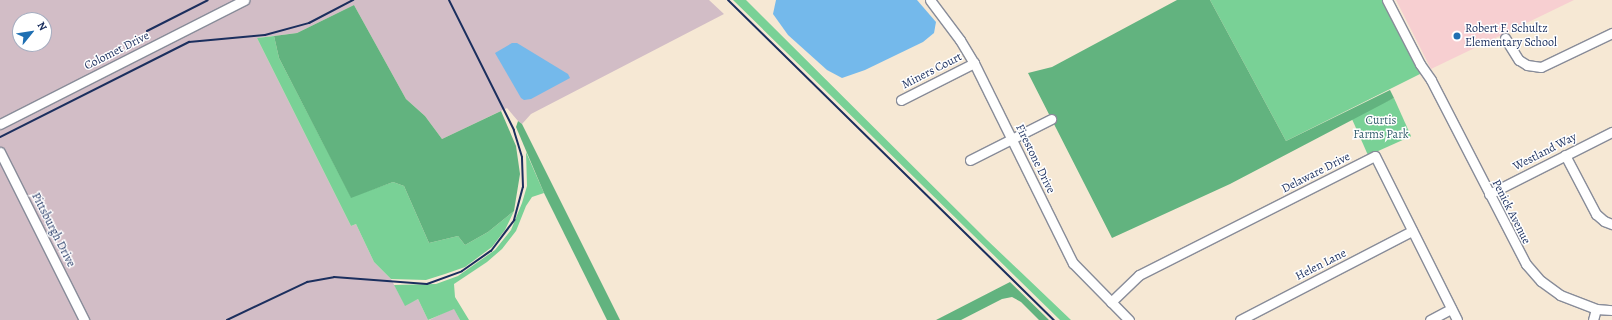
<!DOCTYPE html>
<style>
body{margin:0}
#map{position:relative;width:1612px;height:320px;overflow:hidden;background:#f6e8d4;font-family:Alegreya,serif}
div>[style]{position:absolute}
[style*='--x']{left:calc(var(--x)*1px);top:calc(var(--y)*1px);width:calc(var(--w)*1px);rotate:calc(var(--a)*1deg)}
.built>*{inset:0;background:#f7cfd1}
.industrial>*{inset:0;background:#d2bdc6}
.green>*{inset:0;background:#79d196;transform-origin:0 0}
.forest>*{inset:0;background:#62b37f}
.water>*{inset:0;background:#74b9eb}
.roads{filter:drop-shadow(1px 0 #888c99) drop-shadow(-1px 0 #888c99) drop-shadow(0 1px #888c99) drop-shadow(0 -1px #888c99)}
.minor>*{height:9px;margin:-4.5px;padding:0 4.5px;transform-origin:4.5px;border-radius:4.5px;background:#fff}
.rail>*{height:2px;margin:-1px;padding:0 1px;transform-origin:1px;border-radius:1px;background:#1b2f5e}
.dots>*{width:11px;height:11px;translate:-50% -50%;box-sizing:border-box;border:2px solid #fff;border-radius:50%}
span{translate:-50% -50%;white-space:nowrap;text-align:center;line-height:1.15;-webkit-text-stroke:3px #fff;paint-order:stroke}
.poi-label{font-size:12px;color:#1b2f5e}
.left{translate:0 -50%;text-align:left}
.street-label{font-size:12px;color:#1b2f5e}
.park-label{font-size:12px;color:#37606f}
.north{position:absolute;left:12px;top:12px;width:40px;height:40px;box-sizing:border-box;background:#fff;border:1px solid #a4acbf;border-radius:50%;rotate:60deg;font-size:11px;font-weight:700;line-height:16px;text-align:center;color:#1b2f5e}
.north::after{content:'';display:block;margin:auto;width:14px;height:18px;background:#1f6fb2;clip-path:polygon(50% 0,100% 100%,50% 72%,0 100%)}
</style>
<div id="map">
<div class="built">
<div style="clip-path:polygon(1396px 0,1574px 0,1431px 69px)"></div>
</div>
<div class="industrial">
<div style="clip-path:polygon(evenodd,0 0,709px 0,724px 14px,531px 114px,522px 124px,518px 121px,507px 108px,442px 139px,425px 116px,406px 99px,354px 5px,297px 33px,257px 38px,351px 226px,356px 224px,374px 262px,391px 279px,405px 305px,418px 299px,428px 320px,0 320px,0 0,20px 20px,44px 20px,44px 44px,20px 44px,20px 20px)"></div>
<div style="clip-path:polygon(454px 308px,460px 320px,429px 320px)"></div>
</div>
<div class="green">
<div style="clip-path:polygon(733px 0,746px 0,987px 240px,1071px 320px,1060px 320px)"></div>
<div style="clip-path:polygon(1210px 0,1384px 0,1422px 73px,1286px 141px)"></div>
<div style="clip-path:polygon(274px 36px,279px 58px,351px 197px,393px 182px,404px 186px,429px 243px,458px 236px,465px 245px,488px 232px,514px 211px,505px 230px,492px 247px,465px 267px,445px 274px,426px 280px,391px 279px,374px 262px,356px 224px,351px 226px,257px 38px)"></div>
<div style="left:1394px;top:98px;width:42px;height:47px;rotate:66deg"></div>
<div style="clip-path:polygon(526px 152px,544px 193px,532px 197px,526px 206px,516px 231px,502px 249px,487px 262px,454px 284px,455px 297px,469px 320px,460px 320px,454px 309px,428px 320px,418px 299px,405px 306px,394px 285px,436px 284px,458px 276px,495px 250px,511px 230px,522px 203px,527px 186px)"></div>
</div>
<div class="forest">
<div style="clip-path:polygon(1177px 0,1210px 0,1286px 141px,1390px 90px,1394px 98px,1230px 184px,1112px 238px,1028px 73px,1052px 67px)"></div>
<div style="clip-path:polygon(354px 5px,406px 99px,425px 116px,442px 139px,501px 111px,516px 146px,520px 174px,514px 211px,488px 232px,465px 245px,458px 236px,429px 243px,404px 186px,393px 182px,351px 198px,279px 58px,274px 36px,297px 33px)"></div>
<div style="clip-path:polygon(518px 121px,522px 124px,620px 320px,607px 320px,544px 193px,516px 127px)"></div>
<div style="clip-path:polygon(1010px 282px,1049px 320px,1039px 320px,1021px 302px,1012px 297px,1002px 299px,961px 320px,936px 320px)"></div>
</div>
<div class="water">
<div style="clip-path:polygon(776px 0,917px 0,936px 22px,934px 33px,923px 42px,865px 70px,842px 78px,827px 70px,788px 35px,773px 14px)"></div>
<div style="clip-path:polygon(512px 43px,517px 43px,568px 74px,570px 78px,531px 99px,524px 100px,521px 98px,495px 53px)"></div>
</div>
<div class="roads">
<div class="minor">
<div style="--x:930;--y:0;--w:50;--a:53.1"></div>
<div style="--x:960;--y:40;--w:27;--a:59"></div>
<div style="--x:974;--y:63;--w:223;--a:63.7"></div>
<div style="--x:1073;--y:263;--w:80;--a:45.5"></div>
<div style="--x:1387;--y:0;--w:72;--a:62.7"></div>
<div style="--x:1420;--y:64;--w:19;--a:55"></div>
<div style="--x:1431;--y:80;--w:207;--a:62.7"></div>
<div style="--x:1526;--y:264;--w:23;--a:49"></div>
<div style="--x:1541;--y:281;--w:24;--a:36"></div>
<div style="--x:1560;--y:295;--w:39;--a:21"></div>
<div style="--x:1596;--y:309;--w:16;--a:4"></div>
<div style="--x:1505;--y:38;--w:26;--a:58"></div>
<div style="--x:1519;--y:60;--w:9;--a:32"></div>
<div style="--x:1527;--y:65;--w:14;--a:8"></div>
<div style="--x:1541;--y:67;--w:79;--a:-25.6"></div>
<div style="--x:901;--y:100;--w:82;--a:-26.9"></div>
<div style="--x:0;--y:124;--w:274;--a:-26.9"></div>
<div style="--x:0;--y:152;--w:188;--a:63.4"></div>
<div style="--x:1565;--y:155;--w:67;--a:62.3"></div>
<div style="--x:1596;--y:214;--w:11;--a:41"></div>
<div style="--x:1604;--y:221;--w:9;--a:21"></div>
<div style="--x:970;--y:160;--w:91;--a:-26.8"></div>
<div style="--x:1489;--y:194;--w:138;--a:-26.8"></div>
<div style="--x:1111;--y:302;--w:39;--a:-44"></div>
<div style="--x:1139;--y:275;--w:264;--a:-26.8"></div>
<div style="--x:1375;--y:156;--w:183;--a:63.4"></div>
<div style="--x:1240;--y:320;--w:194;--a:-27.4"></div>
<div style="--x:1430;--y:320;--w:24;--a:-28"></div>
<div style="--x:1593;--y:320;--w:11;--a:-75"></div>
</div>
</div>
<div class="rail">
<div style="--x:728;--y:0;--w:457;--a:44.5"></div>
<div style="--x:147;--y:31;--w:68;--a:-26.9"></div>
<div style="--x:0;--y:137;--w:212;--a:-26.7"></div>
<div style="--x:189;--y:42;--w:76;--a:-5.3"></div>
<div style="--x:265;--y:35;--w:46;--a:-15.3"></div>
<div style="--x:309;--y:23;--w:50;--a:-27.6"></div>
<div style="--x:227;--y:320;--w:89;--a:-25.4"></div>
<div style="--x:307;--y:282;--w:27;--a:-10"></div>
<div style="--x:334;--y:277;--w:93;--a:4.3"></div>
<div style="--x:427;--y:284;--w:37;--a:-20"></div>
<div style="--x:462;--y:271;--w:35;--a:-35"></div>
<div style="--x:491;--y:251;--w:39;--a:-53"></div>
<div style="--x:514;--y:220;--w:34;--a:-75"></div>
<div style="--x:523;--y:187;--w:30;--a:-92"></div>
<div style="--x:522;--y:157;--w:28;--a:-107"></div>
<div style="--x:514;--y:130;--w:145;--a:-116.6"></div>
</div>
<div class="dots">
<div style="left:1457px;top:36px;background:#1f6fb2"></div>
</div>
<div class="poi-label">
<span class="left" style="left:1465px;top:36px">Robert F. Schultz<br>Elementary School</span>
</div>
<div class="street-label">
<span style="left:117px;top:51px;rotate:-27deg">Colomet Drive</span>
<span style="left:932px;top:71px;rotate:-27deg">Miners Court</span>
<span style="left:1545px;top:152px;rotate:-27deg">Westland Way</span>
<span style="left:1035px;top:159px;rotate:64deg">Firestone Drive</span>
<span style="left:1316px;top:173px;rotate:-27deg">Delaware Drive</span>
<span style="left:1511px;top:212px;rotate:63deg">Penick Avenue</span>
<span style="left:53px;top:230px;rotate:63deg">Pittsburgh Drive</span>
<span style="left:1321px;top:265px;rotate:-27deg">Helen Lane</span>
</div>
<div class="park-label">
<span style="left:1381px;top:128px">Curtis<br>Farms Park</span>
</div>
<div class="north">N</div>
</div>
